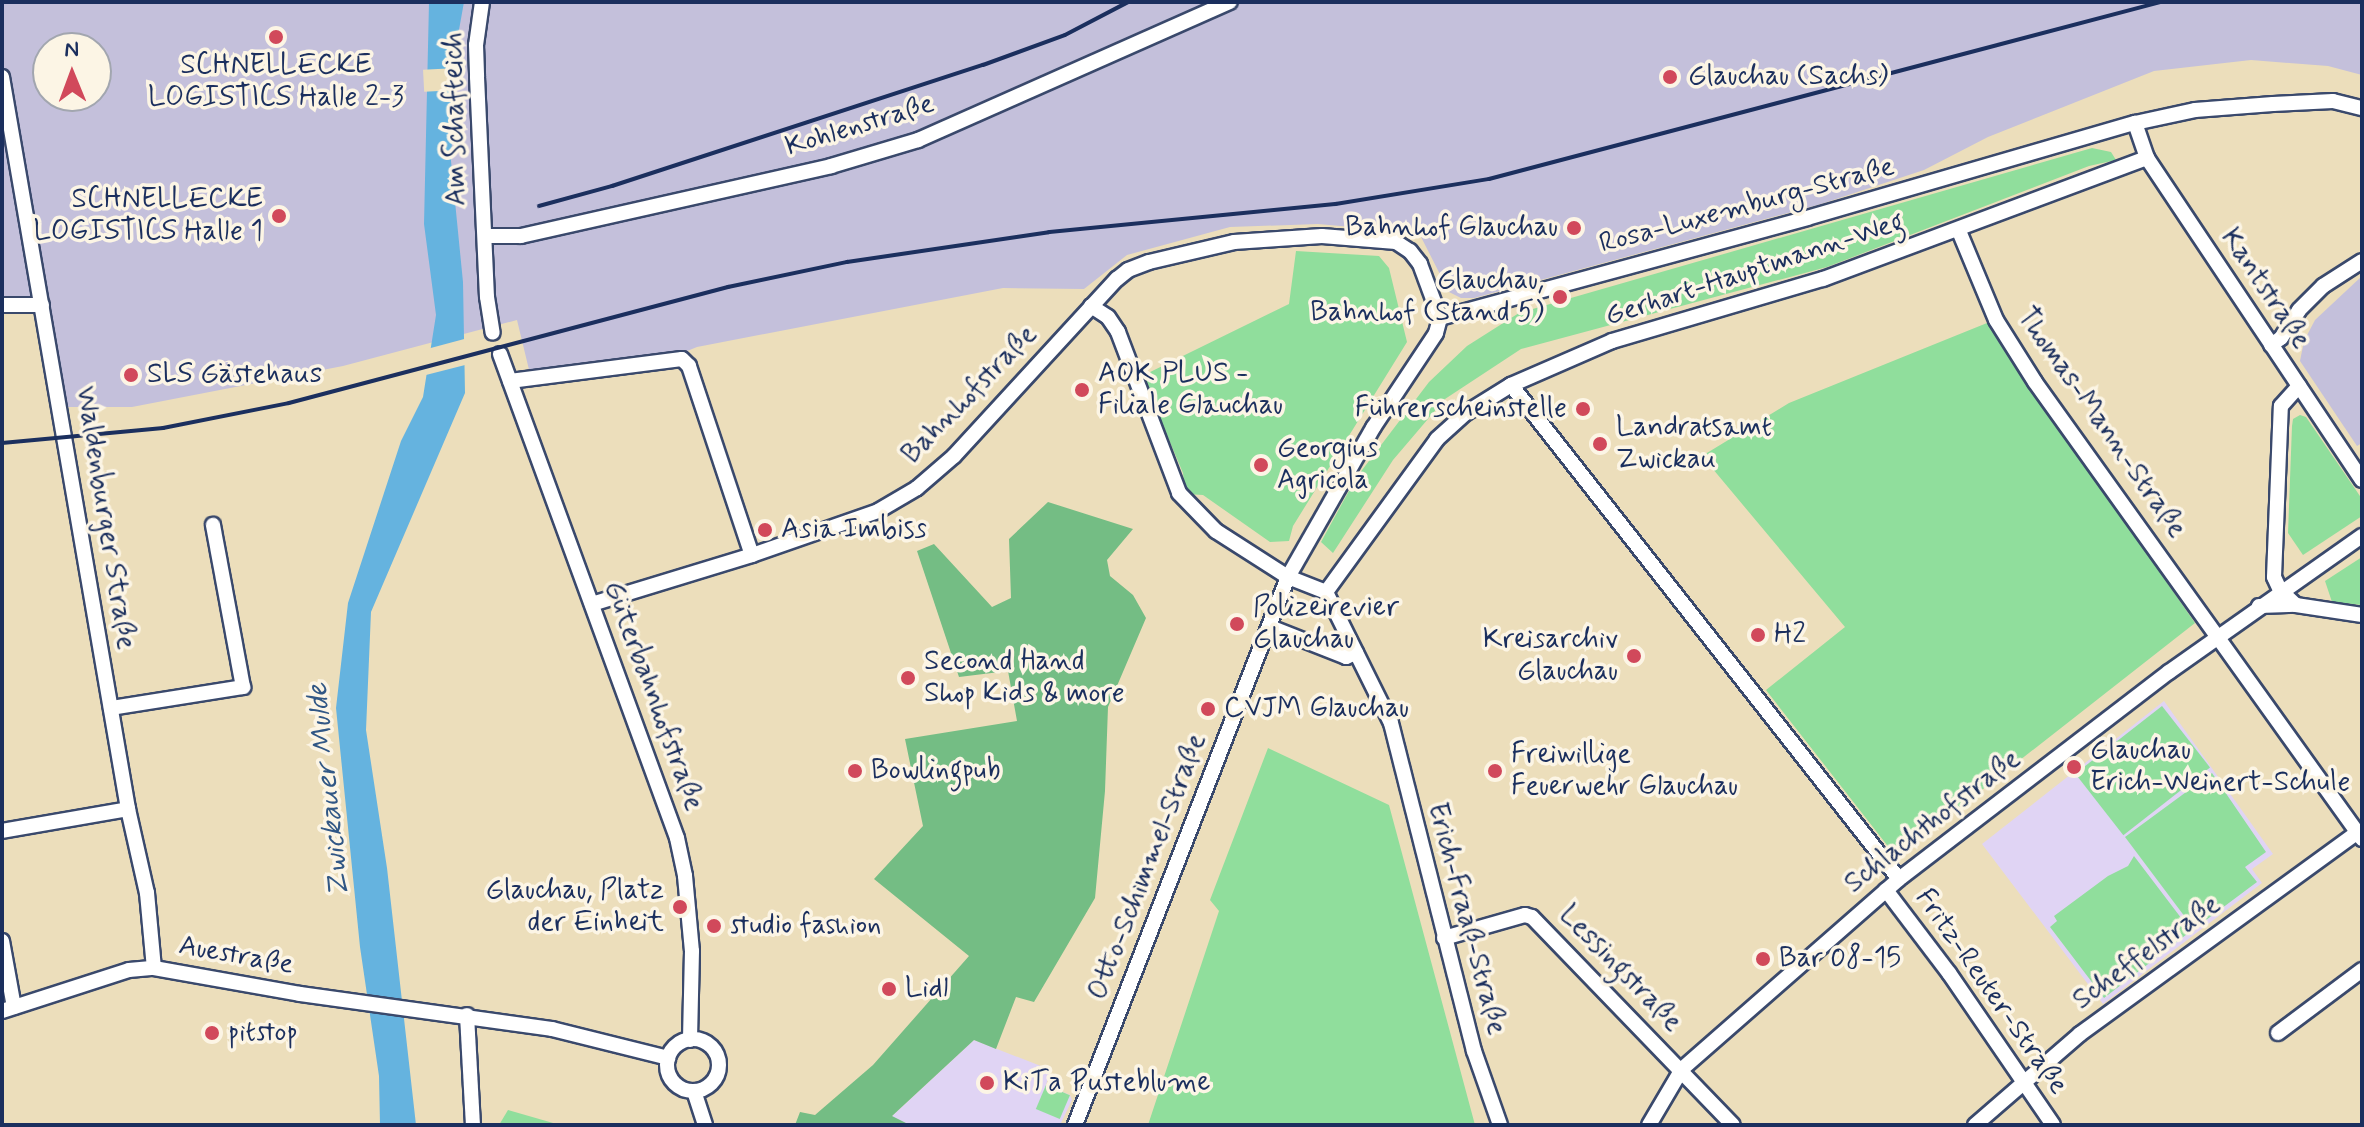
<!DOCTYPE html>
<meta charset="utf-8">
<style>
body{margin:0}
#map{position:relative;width:2364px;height:1127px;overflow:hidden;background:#ecdebb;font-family:Mynerve,sans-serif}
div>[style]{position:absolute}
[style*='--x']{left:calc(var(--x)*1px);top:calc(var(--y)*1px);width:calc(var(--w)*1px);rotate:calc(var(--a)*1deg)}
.built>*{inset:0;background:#e0d4f4}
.industrial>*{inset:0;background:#c4c0db}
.green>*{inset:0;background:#90de9c;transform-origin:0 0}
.forest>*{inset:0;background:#74bd84}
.water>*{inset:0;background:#65b3df}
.pier>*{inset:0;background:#ecdebb;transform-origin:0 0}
.roads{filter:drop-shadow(2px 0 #3a496c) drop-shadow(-2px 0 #3a496c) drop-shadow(0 2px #3a496c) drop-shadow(0 -2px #3a496c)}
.minor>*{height:14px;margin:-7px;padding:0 7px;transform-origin:7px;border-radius:7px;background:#fff}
.minor>.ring{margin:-7px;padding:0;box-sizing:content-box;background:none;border:14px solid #fff;border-radius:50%}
.rail>*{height:4px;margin:-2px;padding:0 2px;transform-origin:2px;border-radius:2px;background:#1b2f5e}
.dots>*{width:22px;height:22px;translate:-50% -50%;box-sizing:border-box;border:4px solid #fcf5e5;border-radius:50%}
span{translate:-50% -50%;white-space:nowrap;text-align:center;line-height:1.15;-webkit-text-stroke:7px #fcf5e5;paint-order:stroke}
.poi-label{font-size:28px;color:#1b2f5e}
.left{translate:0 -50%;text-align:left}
.right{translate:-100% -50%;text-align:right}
.street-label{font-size:28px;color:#1b2f5e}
.water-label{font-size:30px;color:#315785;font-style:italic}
.frame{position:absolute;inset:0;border:4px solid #1b2f5e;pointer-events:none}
.north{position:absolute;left:32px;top:32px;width:80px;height:80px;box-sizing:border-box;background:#fcf5e5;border:2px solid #a2a6af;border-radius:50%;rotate:359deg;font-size:22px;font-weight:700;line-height:32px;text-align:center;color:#1b2f5e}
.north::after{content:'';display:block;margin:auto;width:28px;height:36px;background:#d1495b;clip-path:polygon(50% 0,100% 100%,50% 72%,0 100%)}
</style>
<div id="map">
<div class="built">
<div style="clip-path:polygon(2164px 701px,2273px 854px,2252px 869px,2262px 883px,2103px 1004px,1982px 844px)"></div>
<div style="clip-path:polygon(974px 1040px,1051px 1070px,1046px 1085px,1070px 1095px,1072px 1100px,1060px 1125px,910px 1125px,891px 1117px)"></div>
</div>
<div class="industrial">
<div style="clip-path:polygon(evenodd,2px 2px,2362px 2px,2362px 75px,2328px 66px,2251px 60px,2154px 71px,1988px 137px,1924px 170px,1821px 204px,1474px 298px,1461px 298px,1449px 292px,1419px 233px,1318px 224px,1230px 227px,1127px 255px,1084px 289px,1003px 288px,697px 347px,670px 358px,531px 378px,517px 320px,343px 366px,132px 407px,61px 407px,42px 305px,2px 305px,2px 2px,48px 48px,96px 48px,96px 96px,48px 96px,48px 48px)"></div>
<div style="clip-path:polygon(2362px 276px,2362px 443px,2357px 446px,2300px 361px,2304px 341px,2315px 320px)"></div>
</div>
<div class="green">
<div style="clip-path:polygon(2092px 148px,2111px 152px,2116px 160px,2089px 166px,1827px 267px,1521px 349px,1445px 399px,1393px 460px,1333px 553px,1321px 542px,1356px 478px,1429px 382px,1467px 346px,1519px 313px)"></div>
<div style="clip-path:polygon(1296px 251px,1379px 256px,1389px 268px,1407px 342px,1293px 526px,1289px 541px,1270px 542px,1203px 495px,1185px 494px,1183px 473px,1142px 376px,1289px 304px)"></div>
<div style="clip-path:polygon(1987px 323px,2195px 623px,1900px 854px,1894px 854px,1766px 690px,1845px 627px,1702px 456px,1789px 403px)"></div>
<div style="clip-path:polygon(2300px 415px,2306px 417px,2362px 499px,2362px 516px,2303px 555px,2288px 533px,2292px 426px,2293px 419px)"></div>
<div style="clip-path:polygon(2362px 557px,2362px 605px,2332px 602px,2325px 581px)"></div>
<div style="left:2162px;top:706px;width:78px;height:110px;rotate:52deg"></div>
<div style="clip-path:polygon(1268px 748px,1389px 805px,1475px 1125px,1148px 1125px,1219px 911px,1210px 900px)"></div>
<div style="clip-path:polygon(2212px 773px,2266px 852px,2245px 867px,2257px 882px,2194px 929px,2125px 837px)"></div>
<div style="clip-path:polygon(2134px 856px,2191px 931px,2104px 998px,2050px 927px,2057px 921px,2054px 916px,2108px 876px,2128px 866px)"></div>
<div style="left:1046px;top:1085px;width:26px;height:26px;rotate:23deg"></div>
<div style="clip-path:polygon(508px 1110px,560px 1125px,499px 1125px)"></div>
</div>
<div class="forest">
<div style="clip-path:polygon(1048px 502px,1133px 529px,1107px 560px,1110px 576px,1133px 595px,1146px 618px,1108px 707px,1105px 791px,1095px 898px,1034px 1002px,1016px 997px,996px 1049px,974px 1040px,892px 1116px,910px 1125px,795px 1125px,800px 1112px,815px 1115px,873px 1065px,969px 956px,874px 879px,923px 826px,905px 739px,1017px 721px,1008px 671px,959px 677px,917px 551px,934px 544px,992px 607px,1011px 598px,1009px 539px)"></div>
</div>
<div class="water">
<div style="clip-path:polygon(429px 2px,464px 2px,457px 41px,451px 161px,463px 282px,465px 393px,371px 612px,366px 730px,387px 868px,416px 1125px,380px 1125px,379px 1076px,360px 947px,336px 708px,348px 603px,401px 441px,423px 397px,436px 315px,424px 224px)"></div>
</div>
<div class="pier">
<div style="left:458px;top:68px;width:22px;height:35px;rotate:87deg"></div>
<div style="clip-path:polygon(468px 338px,469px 364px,422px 376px,427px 349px)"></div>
</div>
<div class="roads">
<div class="minor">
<div style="--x:482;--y:2;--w:43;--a:97.9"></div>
<div style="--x:476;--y:45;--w:32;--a:88"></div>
<div style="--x:477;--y:77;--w:220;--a:87.4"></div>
<div style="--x:487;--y:297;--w:36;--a:81"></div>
<div style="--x:2;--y:77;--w:743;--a:80.23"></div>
<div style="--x:128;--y:809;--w:86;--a:77.3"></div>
<div style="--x:147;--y:893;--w:75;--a:84.7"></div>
<div style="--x:2135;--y:123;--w:37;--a:71"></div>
<div style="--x:2147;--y:158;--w:387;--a:56.3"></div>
<div style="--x:1959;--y:231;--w:96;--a:67.4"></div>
<div style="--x:1996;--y:320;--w:73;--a:57.8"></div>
<div style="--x:2035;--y:382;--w:562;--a:54.41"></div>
<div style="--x:485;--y:236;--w:36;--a:0"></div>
<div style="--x:521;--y:236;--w:318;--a:-12.7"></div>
<div style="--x:831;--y:166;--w:91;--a:-16.6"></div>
<div style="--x:918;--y:140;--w:341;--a:-23.9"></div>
<div style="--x:2;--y:305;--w:40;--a:0"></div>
<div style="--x:1091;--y:306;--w:20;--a:33"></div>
<div style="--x:1108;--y:317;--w:18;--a:56"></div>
<div style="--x:1118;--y:332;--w:172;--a:69.2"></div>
<div style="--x:1179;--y:493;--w:53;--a:45.8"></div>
<div style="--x:1216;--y:531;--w:85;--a:32.6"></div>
<div style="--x:1288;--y:577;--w:41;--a:21.5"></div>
<div style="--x:1326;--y:592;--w:146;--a:63.6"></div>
<div style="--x:1391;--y:723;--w:338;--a:75.8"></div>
<div style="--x:1474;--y:1051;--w:78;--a:70.6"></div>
<div style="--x:1440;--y:318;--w:380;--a:-15.2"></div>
<div style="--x:1807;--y:218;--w:341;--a:-16.2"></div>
<div style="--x:2135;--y:123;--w:61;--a:-12.2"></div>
<div style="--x:2195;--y:110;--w:78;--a:-4.4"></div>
<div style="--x:2273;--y:104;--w:60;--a:-2.9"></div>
<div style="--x:2333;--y:101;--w:30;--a:14"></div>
<div style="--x:2271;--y:345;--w:12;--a:-35"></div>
<div style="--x:2281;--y:338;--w:33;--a:-57"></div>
<div style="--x:2299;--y:310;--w:34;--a:-45"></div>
<div style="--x:2323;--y:286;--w:46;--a:-32.7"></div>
<div style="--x:500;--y:354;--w:515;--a:69.91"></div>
<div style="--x:677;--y:838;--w:39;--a:78"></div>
<div style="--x:685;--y:876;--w:75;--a:84.7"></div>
<div style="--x:692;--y:951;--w:89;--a:91.3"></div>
<div style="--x:510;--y:381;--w:173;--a:-7.3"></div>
<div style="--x:682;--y:359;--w:10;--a:45"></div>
<div style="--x:689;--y:366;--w:199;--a:71.6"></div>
<div style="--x:1511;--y:385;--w:628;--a:51.85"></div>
<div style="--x:1326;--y:592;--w:189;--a:-54"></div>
<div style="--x:1437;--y:439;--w:39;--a:-42"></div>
<div style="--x:1466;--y:413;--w:53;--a:-31.9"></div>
<div style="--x:1511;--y:385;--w:110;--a:-23.5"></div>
<div style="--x:1612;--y:341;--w:220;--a:-16.4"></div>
<div style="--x:1823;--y:279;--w:346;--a:-20.5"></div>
<div style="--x:592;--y:604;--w:167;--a:-17"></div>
<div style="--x:752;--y:555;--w:133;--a:-19.2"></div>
<div style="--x:878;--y:511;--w:45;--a:-30.5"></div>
<div style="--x:917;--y:488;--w:49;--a:-40.9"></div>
<div style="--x:954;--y:456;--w:241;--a:-47.4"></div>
<div style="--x:1117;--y:279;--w:14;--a:-39"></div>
<div style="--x:1128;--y:270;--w:22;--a:-21"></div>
<div style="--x:1149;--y:262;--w:87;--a:-13.2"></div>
<div style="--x:1234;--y:242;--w:88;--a:-3.9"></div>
<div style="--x:1322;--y:236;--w:74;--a:4.6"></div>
<div style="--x:1396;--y:242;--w:17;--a:33"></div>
<div style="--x:1410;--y:251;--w:16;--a:52"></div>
<div style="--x:1420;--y:264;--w:58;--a:69.7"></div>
<div style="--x:2296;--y:605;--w:22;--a:-137"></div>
<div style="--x:2280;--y:590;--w:14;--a:-115"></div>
<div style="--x:2274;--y:577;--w:171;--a:-87.7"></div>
<div style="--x:2281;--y:406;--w:27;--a:-48"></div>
<div style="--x:2259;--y:606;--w:37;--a:-2"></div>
<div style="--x:2296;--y:605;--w:67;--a:8.6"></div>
<div style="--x:1270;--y:627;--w:82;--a:21.5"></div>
<div style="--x:1346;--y:657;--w:11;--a:-22"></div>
<div style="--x:111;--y:708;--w:134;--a:-9"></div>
<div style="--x:243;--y:687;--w:165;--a:-100.5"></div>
<div style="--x:2;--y:831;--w:128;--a:-9.9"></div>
<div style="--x:1886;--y:890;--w:104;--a:52.8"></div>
<div style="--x:1949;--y:973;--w:184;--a:55.6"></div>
<div style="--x:1444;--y:938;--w:84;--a:-15.9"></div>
<div style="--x:1525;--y:915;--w:7;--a:16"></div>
<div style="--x:1532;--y:917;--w:289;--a:46"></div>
<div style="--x:2;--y:941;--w:67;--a:79.7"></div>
<div style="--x:2;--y:1011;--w:133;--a:-17.9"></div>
<div style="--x:129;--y:970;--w:25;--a:-5"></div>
<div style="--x:154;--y:968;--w:148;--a:10.1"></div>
<div style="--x:300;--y:994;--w:254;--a:7.9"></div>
<div style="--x:552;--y:1029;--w:120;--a:14"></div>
<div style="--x:467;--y:1015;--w:110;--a:86.9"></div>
<div style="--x:2278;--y:1033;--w:105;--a:-36.9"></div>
<div class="ring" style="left:667px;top:1039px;width:38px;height:38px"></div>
<div style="--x:694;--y:1091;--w:36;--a:72"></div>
<div style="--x:1075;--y:1125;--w:588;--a:-68.76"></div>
<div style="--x:1288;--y:577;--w:172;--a:-60.3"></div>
<div style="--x:1373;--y:428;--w:114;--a:-56.4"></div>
<div style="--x:1436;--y:333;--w:16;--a:-75"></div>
<div style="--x:1649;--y:1125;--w:65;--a:-59.5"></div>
<div style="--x:1682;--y:1069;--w:288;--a:-41.2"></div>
<div style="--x:1899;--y:879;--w:340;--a:-37.5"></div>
<div style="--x:2169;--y:672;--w:236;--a:-35.2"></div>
<div style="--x:1975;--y:1125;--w:139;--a:-40.9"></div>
<div style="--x:2080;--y:1034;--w:344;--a:-36"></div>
</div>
</div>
<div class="rail">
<div style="--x:539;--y:206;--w:76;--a:-15.3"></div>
<div style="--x:612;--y:186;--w:390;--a:-18.1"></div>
<div style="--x:983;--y:65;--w:87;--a:-20.1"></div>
<div style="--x:1065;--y:35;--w:71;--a:-27.6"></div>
<div style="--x:2;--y:443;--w:162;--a:-5.3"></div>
<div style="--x:163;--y:428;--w:128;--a:-11.2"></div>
<div style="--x:289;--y:403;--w:454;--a:-14.8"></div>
<div style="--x:728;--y:287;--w:122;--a:-11.9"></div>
<div style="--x:847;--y:262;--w:204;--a:-8.4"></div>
<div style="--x:1049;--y:232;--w:288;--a:-5.6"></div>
<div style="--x:1336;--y:204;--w:155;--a:-9.3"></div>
<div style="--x:1489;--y:179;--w:695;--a:-14.76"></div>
</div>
<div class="dots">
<div style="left:276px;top:37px;background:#d1495b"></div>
<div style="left:1670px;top:77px;background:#d1495b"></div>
<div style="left:279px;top:216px;background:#d1495b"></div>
<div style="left:1574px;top:228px;background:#d1495b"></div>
<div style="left:1560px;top:297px;background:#d1495b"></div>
<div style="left:131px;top:375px;background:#d1495b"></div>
<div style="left:1082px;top:390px;background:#d1495b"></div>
<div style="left:1583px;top:409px;background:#d1495b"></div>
<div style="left:1600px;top:444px;background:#d1495b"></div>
<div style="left:1261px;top:465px;background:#d1495b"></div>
<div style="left:765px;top:530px;background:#d1495b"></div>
<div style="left:1237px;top:624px;background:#d1495b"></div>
<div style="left:1758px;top:635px;background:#d1495b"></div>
<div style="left:1634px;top:656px;background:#d1495b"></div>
<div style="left:908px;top:678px;background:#d1495b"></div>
<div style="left:1208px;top:709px;background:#d1495b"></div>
<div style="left:2074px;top:767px;background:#d1495b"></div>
<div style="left:855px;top:771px;background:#d1495b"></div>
<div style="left:1495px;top:771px;background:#d1495b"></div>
<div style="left:680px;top:907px;background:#d1495b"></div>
<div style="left:714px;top:926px;background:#d1495b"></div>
<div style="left:1763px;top:959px;background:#d1495b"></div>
<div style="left:889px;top:989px;background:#d1495b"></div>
<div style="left:212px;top:1033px;background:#d1495b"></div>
<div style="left:987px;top:1083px;background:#d1495b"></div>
</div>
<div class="poi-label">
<span style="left:276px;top:82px">SCHNELLECKE<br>LOGISTICS Halle 2-3</span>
<span class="left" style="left:1688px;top:77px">Glauchau (Sachs)</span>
<span class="right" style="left:263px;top:216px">SCHNELLECKE<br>LOGISTICS Halle 1</span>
<span class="right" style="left:1558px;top:228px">Bahnhof Glauchau</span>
<span class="right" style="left:1544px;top:297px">Glauchau,<br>Bahnhof (Stand 5)</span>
<span class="left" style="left:1098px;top:390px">AOK PLUS -<br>Filiale Glauchau</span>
<span class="left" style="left:147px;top:375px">SLS Gästehaus</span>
<span class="right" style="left:1567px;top:409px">Führerscheinstelle</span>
<span class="left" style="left:1616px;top:444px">Landratsamt<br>Zwickau</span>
<span class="left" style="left:1277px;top:465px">Georgius<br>Agricola</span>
<span class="left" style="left:781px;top:530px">Asia Imbiss</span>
<span class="left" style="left:1253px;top:624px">Polizeirevier<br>Glauchau</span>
<span class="left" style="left:1774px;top:635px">H2</span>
<span class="right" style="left:1618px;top:656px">Kreisarchiv<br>Glauchau</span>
<span class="left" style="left:924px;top:678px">Second Hand<br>Shop Kids &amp; more</span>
<span class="left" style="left:1224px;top:709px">CVJM Glauchau</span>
<span class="left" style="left:2090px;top:767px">Glauchau<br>Erich-Weinert-Schule</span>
<span class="left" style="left:1511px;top:771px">Freiwillige<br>Feuerwehr Glauchau</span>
<span class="left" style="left:871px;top:771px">Bowlingpub</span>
<span class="right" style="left:664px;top:907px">Glauchau, Platz<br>der Einheit</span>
<span class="left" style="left:730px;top:926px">studio fashion</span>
<span class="left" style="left:1779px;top:959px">Bar 08-15</span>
<span class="left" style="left:905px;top:989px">Lidl</span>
<span class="left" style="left:228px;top:1033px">pitstop</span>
<span class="left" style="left:1003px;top:1083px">KiTa Pusteblume</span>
</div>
<div class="street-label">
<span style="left:456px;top:119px;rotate:-91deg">Am Schafteich</span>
<span style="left:860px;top:126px;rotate:-17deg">Kohlenstraße</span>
<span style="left:1747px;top:206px;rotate:-15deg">Rosa-Luxemburg-Straße</span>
<span style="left:1755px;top:270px;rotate:-18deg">Gerhart-Hauptmann-Weg</span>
<span style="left:2265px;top:289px;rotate:56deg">Kantstraße</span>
<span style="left:970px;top:395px;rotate:-46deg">Bahnhofstraße</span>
<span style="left:2101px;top:423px;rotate:55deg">Thomas-Mann-Straße</span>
<span style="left:105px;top:518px;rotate:81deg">Waldenburger Straße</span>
<span style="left:653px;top:696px;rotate:70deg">Güterbahnhofstraße</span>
<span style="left:1933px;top:822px;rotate:-38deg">Schlachthofstraße</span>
<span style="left:1148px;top:867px;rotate:-69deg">Otto-Schimmel-Straße</span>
<span style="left:1466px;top:919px;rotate:75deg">Erich-Fraaß-Straße</span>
<span style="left:2147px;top:953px;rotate:-36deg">Scheffelstraße</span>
<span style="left:236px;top:956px;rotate:10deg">Auestraße</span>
<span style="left:1620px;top:969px;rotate:46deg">Lessingstraße</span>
<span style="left:1991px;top:992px;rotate:55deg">Fritz-Reuter-Straße</span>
</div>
<div class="water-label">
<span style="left:329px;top:790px;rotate:-96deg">Zwickauer Mulde</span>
</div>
<div class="frame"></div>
<div class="north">N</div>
</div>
